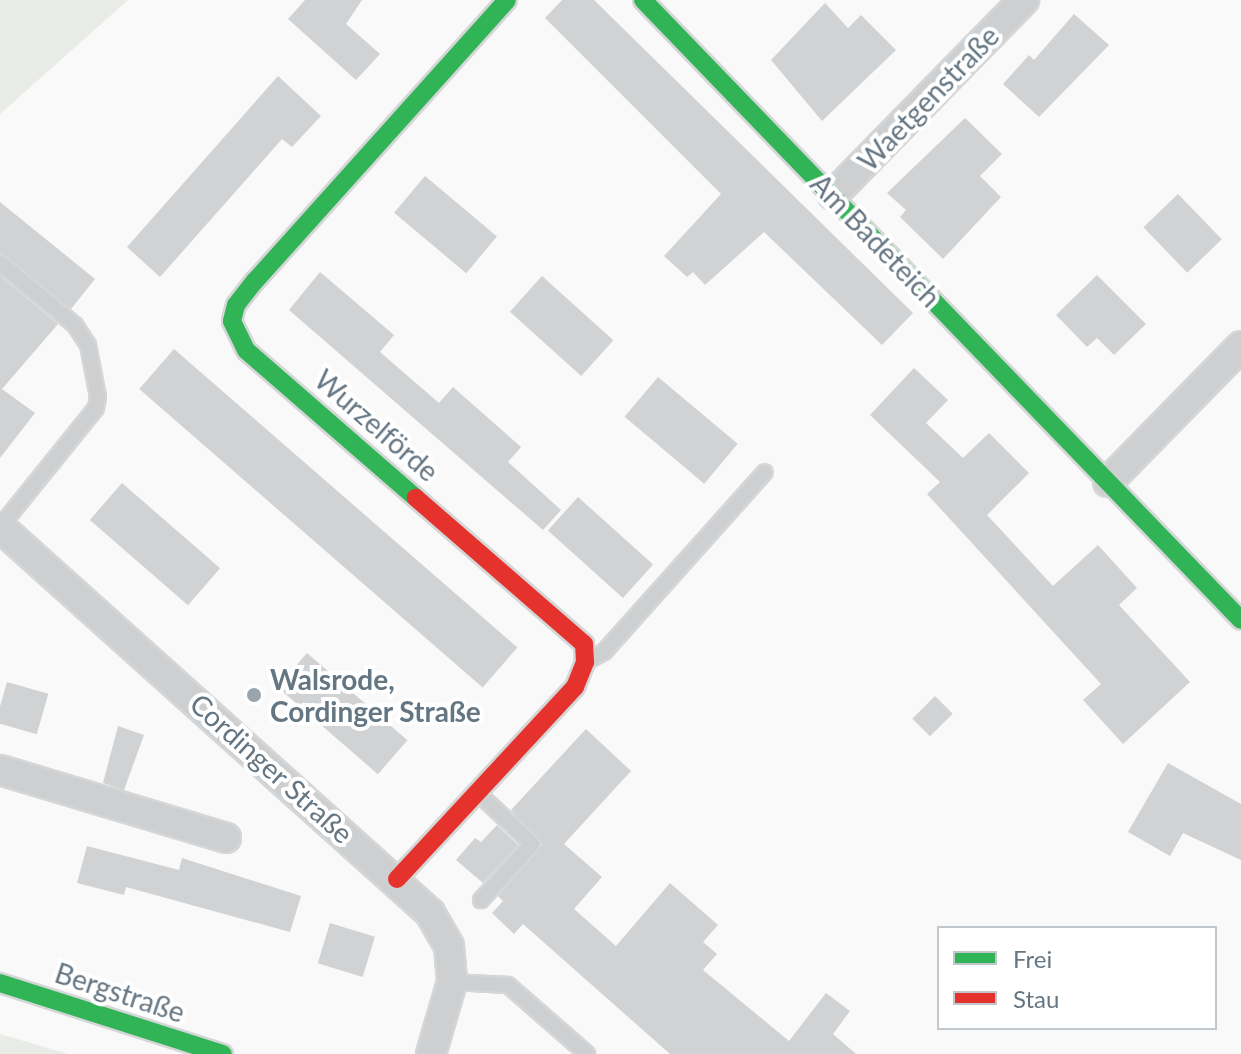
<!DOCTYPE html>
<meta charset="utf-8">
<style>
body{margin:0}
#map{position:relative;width:1241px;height:1054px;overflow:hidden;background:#f9f9f9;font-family:Lato,sans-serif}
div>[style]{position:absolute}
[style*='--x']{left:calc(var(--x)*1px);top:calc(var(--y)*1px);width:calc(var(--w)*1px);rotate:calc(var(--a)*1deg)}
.green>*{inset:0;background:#e8ebe6}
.building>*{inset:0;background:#d0d2d3;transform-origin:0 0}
.roads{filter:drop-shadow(2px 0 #d5d6d7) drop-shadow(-2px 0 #d5d6d7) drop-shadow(0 2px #d5d6d7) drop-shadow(0 -2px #d5d6d7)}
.lane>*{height:14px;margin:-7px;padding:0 7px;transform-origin:7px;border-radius:7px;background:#cecfd0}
.street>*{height:28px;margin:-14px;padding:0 14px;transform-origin:14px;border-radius:14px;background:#cecfd0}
.fast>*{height:18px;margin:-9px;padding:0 9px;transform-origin:9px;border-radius:9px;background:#30b455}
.jam>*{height:18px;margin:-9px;padding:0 9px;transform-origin:9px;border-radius:9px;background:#e5322d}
.dots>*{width:22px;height:22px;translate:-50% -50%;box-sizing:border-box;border:4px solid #fff;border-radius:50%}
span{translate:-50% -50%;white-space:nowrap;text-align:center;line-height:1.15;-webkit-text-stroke:8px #fff;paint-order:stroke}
.street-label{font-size:28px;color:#657683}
.poi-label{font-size:28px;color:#657683;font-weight:700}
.left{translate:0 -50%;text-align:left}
.legend{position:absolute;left:937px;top:926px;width:280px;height:104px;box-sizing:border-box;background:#fff;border:2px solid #c1c8cd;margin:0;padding:10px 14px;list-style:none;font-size:24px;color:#657683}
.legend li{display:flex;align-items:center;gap:16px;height:40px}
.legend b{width:40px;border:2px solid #c1c8cd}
</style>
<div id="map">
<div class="green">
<div style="clip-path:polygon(0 0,128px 0,0 114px)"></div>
<div style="clip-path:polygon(0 1034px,68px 1054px,0 1054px)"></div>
</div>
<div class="building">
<div style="clip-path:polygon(305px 0,362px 0,346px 24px,380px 54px,356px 80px,288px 19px)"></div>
<div style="clip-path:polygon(562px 0,594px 0,913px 313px,882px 345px,764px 232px,705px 285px,693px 272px,687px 277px,664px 256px,721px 194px,545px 18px)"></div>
<div style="clip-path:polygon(825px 3px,848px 28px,861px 15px,896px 50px,822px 121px,771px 60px)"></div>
<div style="clip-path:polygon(1074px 14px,1109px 45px,1039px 117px,1003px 84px,1029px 55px,1034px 60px)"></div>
<div style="clip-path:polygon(278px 76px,321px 116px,292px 147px,282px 139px,160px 277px,127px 247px)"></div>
<div style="clip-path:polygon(965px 118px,1002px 154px,980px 176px,1001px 197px,943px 259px,900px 217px,906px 210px,887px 193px)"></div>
<div style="left:425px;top:176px;width:94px;height:48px;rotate:40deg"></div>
<div style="left:1178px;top:194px;width:63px;height:48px;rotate:46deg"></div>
<div style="clip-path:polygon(0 202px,95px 279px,71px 309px,0 253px)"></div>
<div style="clip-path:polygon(320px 272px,394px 335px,380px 352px,439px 403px,453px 387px,521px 447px,508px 462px,561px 510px,543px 530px,289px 310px)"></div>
<div style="clip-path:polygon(1097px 275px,1146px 324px,1114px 355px,1097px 338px,1087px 347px,1056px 315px)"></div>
<div style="clip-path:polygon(0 276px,58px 324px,2px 389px,35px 413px,0 458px)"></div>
<div style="left:542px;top:276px;width:96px;height:48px;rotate:42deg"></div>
<div style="left:174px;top:349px;width:455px;height:53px;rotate:41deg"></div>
<div style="clip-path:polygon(914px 368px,948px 400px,926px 423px,963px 458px,989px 433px,1029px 473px,987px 515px,1053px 586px,1098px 545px,1137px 588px,1119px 605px,1190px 682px,1123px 744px,1083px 700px,1101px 684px,927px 494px,940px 482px,870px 415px)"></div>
<div style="left:658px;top:377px;width:104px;height:52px;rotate:40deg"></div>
<div style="left:122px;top:483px;width:130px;height:49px;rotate:41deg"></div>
<div style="left:578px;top:497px;width:101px;height:45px;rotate:42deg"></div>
<div style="left:307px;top:653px;width:133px;height:45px;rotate:41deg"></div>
<div style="left:7px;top:682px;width:43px;height:42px;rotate:16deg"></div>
<div style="left:935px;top:696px;width:25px;height:32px;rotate:45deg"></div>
<div style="clip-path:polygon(118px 726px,144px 735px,124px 790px,103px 783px)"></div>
<div style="clip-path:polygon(586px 729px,631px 771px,564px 844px,602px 877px,574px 909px,616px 946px,670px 883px,718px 925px,703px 942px,717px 954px,703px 970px,789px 1041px,826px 993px,850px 1011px,833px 1034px,856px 1054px,670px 1054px,523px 924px,514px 934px,492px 913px,503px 901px,498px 896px,542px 845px,511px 810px)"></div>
<div style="clip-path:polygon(1168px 763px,1241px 804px,1241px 860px,1183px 833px,1170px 856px,1128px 832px)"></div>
<div style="clip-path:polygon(497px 825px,518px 845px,483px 883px,456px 860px,475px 838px,481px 842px)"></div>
<div style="clip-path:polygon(87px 846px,179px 870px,182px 858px,301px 896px,290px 932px,126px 887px,124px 895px,77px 883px)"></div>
<div style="left:330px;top:923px;width:47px;height:42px;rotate:17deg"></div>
</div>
<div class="roads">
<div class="lane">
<div style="--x:0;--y:263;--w:97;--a:39.6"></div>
<div style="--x:75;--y:325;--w:24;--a:57"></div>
<div style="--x:88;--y:345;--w:53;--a:79.1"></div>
<div style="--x:98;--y:397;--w:11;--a:100"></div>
<div style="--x:96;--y:408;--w:153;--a:128.9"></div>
<div style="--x:589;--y:660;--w:17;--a:-28"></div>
<div style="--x:604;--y:652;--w:241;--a:-48.2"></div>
<div style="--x:480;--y:795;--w:71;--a:43.3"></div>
<div style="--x:532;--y:844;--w:76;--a:132.3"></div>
<div style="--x:452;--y:982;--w:56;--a:3.1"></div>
<div style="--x:508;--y:985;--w:105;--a:41.1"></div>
</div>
<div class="street">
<div style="--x:833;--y:195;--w:273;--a:-45.6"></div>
<div style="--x:1108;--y:482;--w:190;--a:-45.6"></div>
<div style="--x:0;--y:527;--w:578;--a:41.91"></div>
<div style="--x:430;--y:913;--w:38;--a:60"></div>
<div style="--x:449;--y:946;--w:36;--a:85"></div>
<div style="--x:452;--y:982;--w:75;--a:106.3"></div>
<div style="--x:0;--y:770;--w:236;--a:16.7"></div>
</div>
<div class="fast">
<div style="--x:643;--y:0;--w:861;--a:46.03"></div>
<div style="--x:416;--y:498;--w:225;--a:-139"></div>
<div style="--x:246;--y:350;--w:32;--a:-116"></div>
<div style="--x:232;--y:321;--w:16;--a:-76"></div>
<div style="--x:236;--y:305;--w:31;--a:-52"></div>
<div style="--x:255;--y:281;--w:377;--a:-48.1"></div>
<div style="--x:0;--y:983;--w:234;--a:17.7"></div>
</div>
<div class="jam">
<div style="--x:397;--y:879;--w:262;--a:-47.2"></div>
<div style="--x:575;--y:687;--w:27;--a:-68"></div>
<div style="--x:585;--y:662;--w:18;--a:-93"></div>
<div style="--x:584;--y:644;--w:223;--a:-139"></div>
</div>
</div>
<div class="dots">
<div style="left:254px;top:695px;background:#99a4ac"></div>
</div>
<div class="street-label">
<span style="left:928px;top:98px;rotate:-46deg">Waetgenstraße</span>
<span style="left:876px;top:240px;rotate:46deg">Am Badeteich</span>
<span style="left:377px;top:425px;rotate:41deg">Wurzelförde</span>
<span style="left:272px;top:768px;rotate:42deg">Cordinger Straße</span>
<span style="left:120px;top:992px;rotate:18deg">Bergstraße</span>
</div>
<div class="poi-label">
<span class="left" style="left:270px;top:695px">Walsrode,<br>Cordinger Straße</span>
</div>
<ul class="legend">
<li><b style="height:10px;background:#30b455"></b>Frei</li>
<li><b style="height:10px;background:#e5322d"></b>Stau</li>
</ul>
</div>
